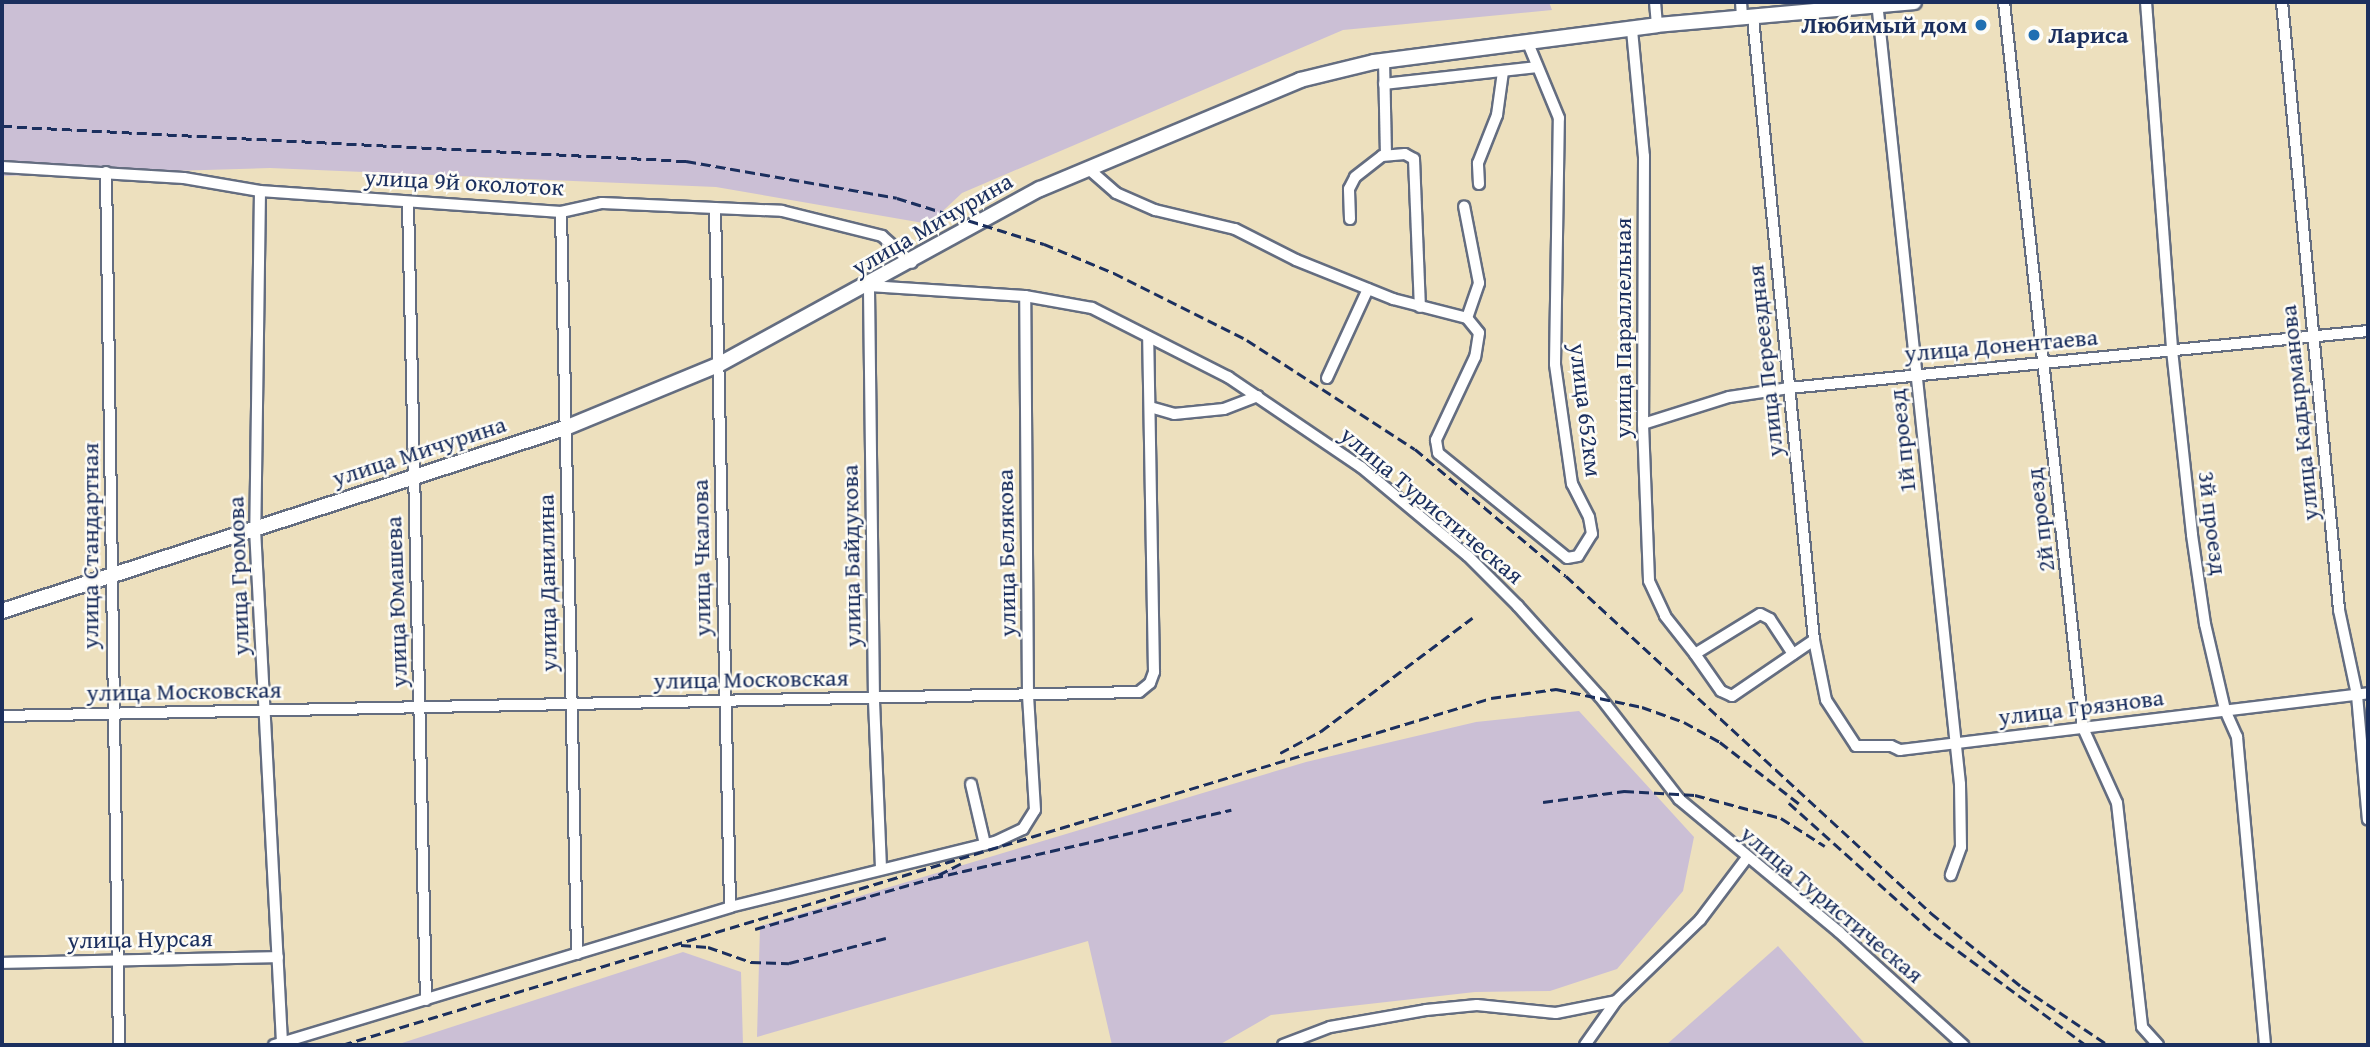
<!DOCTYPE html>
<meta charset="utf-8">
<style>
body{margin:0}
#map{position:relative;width:2370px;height:1047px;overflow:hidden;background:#ede0be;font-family:"Gentium Book Plus",serif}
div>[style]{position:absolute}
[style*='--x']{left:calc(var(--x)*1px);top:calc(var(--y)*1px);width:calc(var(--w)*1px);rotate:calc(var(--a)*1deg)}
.industrial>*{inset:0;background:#cbbfd5}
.roads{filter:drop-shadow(2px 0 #646d80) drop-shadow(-2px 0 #646d80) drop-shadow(0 2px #646d80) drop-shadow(0 -2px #646d80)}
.minor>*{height:10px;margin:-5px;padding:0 5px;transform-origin:5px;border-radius:5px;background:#fff}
.major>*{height:14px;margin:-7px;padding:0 7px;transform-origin:7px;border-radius:7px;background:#fff}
.rail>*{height:2.5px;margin-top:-1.25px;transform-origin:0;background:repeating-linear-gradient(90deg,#1b2f5e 0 10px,transparent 0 15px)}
.dots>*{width:19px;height:19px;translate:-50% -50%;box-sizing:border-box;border:4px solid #fdfcf7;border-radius:50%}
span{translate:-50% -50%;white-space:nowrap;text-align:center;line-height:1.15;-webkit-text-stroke:5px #fdfcf7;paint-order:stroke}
.poi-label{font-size:24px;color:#1b2f5e;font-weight:700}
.right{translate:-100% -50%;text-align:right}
.left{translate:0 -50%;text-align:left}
.street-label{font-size:24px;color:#1b2f5e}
.frame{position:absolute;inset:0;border:4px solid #1b2f5e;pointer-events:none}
</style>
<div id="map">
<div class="industrial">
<div style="clip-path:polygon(2px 2px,1549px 2px,1552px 10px,1343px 30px,962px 193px,929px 224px,716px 187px,270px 168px,2px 176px)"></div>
<div style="clip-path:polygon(1579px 711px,1694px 837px,1683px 891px,1617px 969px,1550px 991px,1475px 992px,1271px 1015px,1219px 1045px,1112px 1045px,1088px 941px,757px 1037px,760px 926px,1306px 762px,1476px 722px)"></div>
<div style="clip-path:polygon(1778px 946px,1866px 1045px,1666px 1045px)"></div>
<div style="clip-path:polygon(683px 952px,741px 972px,743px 1045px,396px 1045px)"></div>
</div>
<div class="roads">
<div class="minor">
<div style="--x:1655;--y:2;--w:23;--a:85"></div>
<div style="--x:1741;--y:2;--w:16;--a:86"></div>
<div style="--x:1877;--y:2;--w:786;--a:83.94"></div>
<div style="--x:1960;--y:784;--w:63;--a:89.1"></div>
<div style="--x:1961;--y:847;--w:30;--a:110"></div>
<div style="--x:2004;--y:2;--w:730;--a:83.79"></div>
<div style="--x:2083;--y:728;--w:82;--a:65.6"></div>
<div style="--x:2117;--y:803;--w:225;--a:83.6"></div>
<div style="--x:2142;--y:1027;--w:24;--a:48"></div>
<div style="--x:2146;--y:2;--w:349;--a:85.7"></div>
<div style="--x:2172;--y:350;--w:186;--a:83.8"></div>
<div style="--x:2192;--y:535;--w:90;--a:81.7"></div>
<div style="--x:2205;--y:624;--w:88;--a:76.9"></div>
<div style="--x:2225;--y:710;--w:30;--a:66"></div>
<div style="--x:2237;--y:737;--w:309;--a:84.8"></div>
<div style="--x:2282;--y:2;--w:611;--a:84.64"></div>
<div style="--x:2339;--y:610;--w:87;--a:78"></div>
<div style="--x:2357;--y:695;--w:125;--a:85"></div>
<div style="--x:1753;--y:18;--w:625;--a:84.4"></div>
<div style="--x:1814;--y:640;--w:61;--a:78.7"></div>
<div style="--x:1826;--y:700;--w:55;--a:56.9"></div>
<div style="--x:1856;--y:746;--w:35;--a:0"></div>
<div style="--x:1891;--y:746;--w:10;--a:24"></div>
<div style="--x:1900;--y:750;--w:471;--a:-6.9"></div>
<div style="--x:1632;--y:30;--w:127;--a:84.6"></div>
<div style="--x:1644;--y:156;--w:268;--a:90.2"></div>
<div style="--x:1643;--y:424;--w:157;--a:87.8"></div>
<div style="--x:1649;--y:581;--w:38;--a:65"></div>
<div style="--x:1665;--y:616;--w:48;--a:51.7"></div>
<div style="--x:1384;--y:60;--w:95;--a:88.8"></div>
<div style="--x:1384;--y:84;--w:154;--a:-6.3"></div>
<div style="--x:2;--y:167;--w:182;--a:3.5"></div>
<div style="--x:184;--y:178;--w:77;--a:9.7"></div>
<div style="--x:260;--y:191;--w:302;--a:4"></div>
<div style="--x:561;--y:212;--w:42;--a:-12.4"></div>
<div style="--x:602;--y:203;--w:180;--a:2.5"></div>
<div style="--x:782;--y:211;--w:103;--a:14"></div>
<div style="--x:882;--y:236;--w:40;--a:42"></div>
<div style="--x:1091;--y:171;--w:33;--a:41"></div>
<div style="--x:1116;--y:193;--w:43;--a:23.6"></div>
<div style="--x:1155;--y:210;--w:82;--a:13.4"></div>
<div style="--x:1235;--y:229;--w:68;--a:26.9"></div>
<div style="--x:1296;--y:260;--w:105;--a:21.9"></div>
<div style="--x:1393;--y:299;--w:76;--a:14.4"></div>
<div style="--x:1467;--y:318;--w:37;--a:-71"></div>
<div style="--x:1479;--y:283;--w:78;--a:-101"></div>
<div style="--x:106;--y:172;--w:873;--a:89.15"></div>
<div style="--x:1479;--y:184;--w:21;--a:-93"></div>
<div style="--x:1478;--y:163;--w:52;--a:-68.4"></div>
<div style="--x:1497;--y:115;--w:43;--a:-82.1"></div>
<div style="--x:260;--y:191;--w:338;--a:90.8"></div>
<div style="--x:255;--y:529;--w:515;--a:86.99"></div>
<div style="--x:408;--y:203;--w:797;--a:88.71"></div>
<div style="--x:715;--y:208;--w:699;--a:88.77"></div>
<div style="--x:561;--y:212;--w:742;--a:88.76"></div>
<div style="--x:1350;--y:219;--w:30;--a:-92"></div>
<div style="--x:1349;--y:189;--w:13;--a:-63"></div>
<div style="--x:1355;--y:177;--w:34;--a:-38"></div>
<div style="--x:1382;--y:156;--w:23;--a:-5"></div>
<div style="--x:1405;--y:154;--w:10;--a:29"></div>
<div style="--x:1414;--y:159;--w:148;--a:87.7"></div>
<div style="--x:1467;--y:318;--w:19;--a:51"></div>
<div style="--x:1479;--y:333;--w:24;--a:99"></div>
<div style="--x:1475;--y:357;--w:92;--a:115.2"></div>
<div style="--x:1436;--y:440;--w:13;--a:81"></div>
<div style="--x:1438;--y:453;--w:166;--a:39.1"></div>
<div style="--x:1567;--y:558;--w:11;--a:-10"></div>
<div style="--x:1578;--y:556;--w:26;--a:-58"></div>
<div style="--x:1592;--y:534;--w:17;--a:-100"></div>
<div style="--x:1589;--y:517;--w:37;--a:-117"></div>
<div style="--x:1572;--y:484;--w:121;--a:-98.1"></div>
<div style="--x:1555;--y:364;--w:246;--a:-89.1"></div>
<div style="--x:1559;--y:118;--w:81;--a:-112.5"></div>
<div style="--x:1327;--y:378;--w:98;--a:-65.3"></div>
<div style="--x:1150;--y:407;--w:25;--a:16"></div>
<div style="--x:1174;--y:414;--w:50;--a:-5.7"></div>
<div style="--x:1224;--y:409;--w:36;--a:-21"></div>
<div style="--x:1643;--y:424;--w:90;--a:-17.4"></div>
<div style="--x:1729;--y:397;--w:61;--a:-8.5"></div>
<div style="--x:1789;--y:388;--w:582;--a:-5.62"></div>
<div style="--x:1793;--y:654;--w:42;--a:-123.3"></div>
<div style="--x:1770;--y:619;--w:11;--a:-153"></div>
<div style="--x:1760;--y:614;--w:76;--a:148.4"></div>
<div style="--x:1695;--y:654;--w:45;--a:54.9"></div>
<div style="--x:1721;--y:691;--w:12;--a:24"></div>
<div style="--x:1732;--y:696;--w:99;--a:-34.3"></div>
<div style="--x:2;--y:716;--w:1137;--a:-1.21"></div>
<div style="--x:1139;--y:692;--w:14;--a:-39"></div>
<div style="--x:1150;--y:683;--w:12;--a:-70"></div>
<div style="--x:1154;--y:672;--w:335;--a:-91"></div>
<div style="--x:971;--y:784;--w:62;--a:76.9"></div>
<div style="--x:881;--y:868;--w:169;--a:-92.4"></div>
<div style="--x:874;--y:699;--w:413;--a:-90.7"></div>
<div style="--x:869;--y:286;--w:156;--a:3.7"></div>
<div style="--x:1025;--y:296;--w:68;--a:10.2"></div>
<div style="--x:1092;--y:308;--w:153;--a:26.9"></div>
<div style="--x:1228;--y:377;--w:161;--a:34.1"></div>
<div style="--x:1361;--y:467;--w:139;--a:39.8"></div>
<div style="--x:1468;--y:556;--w:71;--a:45"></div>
<div style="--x:1518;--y:606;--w:122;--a:48"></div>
<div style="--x:1600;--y:697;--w:129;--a:52.2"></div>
<div style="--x:1679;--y:799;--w:208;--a:39.7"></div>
<div style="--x:1839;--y:932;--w:168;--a:42.3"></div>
<div style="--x:2;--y:963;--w:276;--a:-1.2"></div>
<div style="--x:274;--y:1045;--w:476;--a:-16.8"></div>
<div style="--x:730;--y:907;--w:273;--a:-13.8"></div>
<div style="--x:995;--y:842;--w:31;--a:-25"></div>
<div style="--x:1023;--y:829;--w:22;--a:-58"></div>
<div style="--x:1035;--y:810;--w:115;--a:-93.5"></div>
<div style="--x:1028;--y:695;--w:399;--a:-90.4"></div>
<div style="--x:1283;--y:1045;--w:50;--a:-21"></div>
<div style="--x:1330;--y:1027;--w:97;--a:-10"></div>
<div style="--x:1426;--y:1010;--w:51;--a:-5.6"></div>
<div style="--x:1477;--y:1005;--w:79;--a:5.8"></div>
<div style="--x:1556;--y:1013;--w:61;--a:-11.3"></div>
<div style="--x:1616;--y:1001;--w:117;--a:-44"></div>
<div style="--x:1700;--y:920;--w:76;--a:-53"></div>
<div style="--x:1585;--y:1045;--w:54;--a:-54.8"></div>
</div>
<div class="major">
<div style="--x:2;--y:611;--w:592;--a:-18.01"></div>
<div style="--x:565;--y:428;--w:165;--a:-22.4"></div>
<div style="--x:718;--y:365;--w:367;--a:-28.7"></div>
<div style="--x:1040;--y:189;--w:282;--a:-22.7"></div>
<div style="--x:1300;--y:80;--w:76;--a:-13.7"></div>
<div style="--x:1374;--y:62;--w:285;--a:-7.4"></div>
<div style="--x:1657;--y:25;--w:258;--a:-5.1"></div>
</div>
</div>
<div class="rail">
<div style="--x:2;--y:126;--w:685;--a:2.93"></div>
<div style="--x:686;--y:161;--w:214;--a:9.9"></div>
<div style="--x:897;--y:198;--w:154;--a:17.4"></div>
<div style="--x:1044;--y:244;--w:76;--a:22.5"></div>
<div style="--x:1114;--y:273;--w:149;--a:26.7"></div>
<div style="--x:1247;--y:340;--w:200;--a:33"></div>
<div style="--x:1415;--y:449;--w:197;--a:40.1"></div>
<div style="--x:1566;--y:576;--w:497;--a:42.7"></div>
<div style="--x:1931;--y:913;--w:117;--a:39.1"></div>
<div style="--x:2022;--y:987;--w:104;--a:34"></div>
<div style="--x:1280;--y:753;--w:47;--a:-28.2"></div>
<div style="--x:1321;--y:731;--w:189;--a:-36.8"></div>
<div style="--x:1543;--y:802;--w:82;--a:-7.7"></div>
<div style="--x:1624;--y:791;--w:71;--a:3.2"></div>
<div style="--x:1695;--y:795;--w:89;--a:15"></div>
<div style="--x:1781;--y:818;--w:52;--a:32.5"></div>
<div style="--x:1789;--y:803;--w:195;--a:41.9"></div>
<div style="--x:1934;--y:933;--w:189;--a:36.4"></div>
<div style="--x:961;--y:864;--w:31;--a:153"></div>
<div style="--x:933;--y:878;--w:306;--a:-12.9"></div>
<div style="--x:755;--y:929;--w:185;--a:-16"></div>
<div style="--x:681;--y:945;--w:27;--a:4"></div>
<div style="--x:708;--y:947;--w:46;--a:19.2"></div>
<div style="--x:751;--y:962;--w:38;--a:2"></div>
<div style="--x:789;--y:963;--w:100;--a:-14.5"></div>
<div style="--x:342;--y:1045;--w:1200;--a:-16.8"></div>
<div style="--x:1491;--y:698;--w:66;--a:-7.9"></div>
<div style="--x:1556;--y:689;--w:88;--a:11.8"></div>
<div style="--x:1642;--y:707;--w:45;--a:19.7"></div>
<div style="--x:1684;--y:722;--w:41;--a:29.1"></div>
<div style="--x:1720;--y:742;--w:103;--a:37.9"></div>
</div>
<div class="dots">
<div style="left:1981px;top:25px;background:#1f6fb2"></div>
<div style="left:2034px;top:35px;background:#1f6fb2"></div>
</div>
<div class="poi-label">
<span class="right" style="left:1967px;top:25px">Любимый дом</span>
<span class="left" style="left:2048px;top:35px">Лариса</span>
</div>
<div class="street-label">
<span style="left:464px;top:182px;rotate:3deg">улица 9й околоток</span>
<span style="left:932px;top:224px;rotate:-30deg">улица Мичурина</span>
<span style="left:1623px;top:328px;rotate:-90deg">улица Параллельная</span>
<span style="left:2001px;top:345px;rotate:-5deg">улица Донентаева</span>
<span style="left:1765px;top:361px;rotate:-96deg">улица Переездная</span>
<span style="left:1586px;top:410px;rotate:83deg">улица 652км</span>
<span style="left:2299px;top:413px;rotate:-96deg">улица Кадырманова</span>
<span style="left:1902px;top:441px;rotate:-96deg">1й проезд</span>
<span style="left:419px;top:451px;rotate:-18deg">улица Мичурина</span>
<span style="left:1432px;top:505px;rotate:40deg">улица Туристическая</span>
<span style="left:2040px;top:520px;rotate:-97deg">2й проезд</span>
<span style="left:2213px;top:523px;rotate:83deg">3й проезд</span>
<span style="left:90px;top:546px;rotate:-90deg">улица Стандартная</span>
<span style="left:1006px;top:553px;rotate:-91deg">улица Белякова</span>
<span style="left:851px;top:556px;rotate:-91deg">улица Байдукова</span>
<span style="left:701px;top:558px;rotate:-91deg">улица Чкалова</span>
<span style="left:238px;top:576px;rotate:-92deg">улица Громова</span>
<span style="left:547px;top:583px;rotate:-91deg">улица Данилина</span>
<span style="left:396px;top:602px;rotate:-92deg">улица Юмашева</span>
<span style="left:751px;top:679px;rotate:-1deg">улица Московская</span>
<span style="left:184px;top:691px;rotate:-1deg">улица Московская</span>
<span style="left:2081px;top:707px;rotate:-7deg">улица Грязнова</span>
<span style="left:1832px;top:904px;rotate:40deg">улица Туристическая</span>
<span style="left:140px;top:939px;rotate:-1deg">улица Нурсая</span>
</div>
<div class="frame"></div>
</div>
